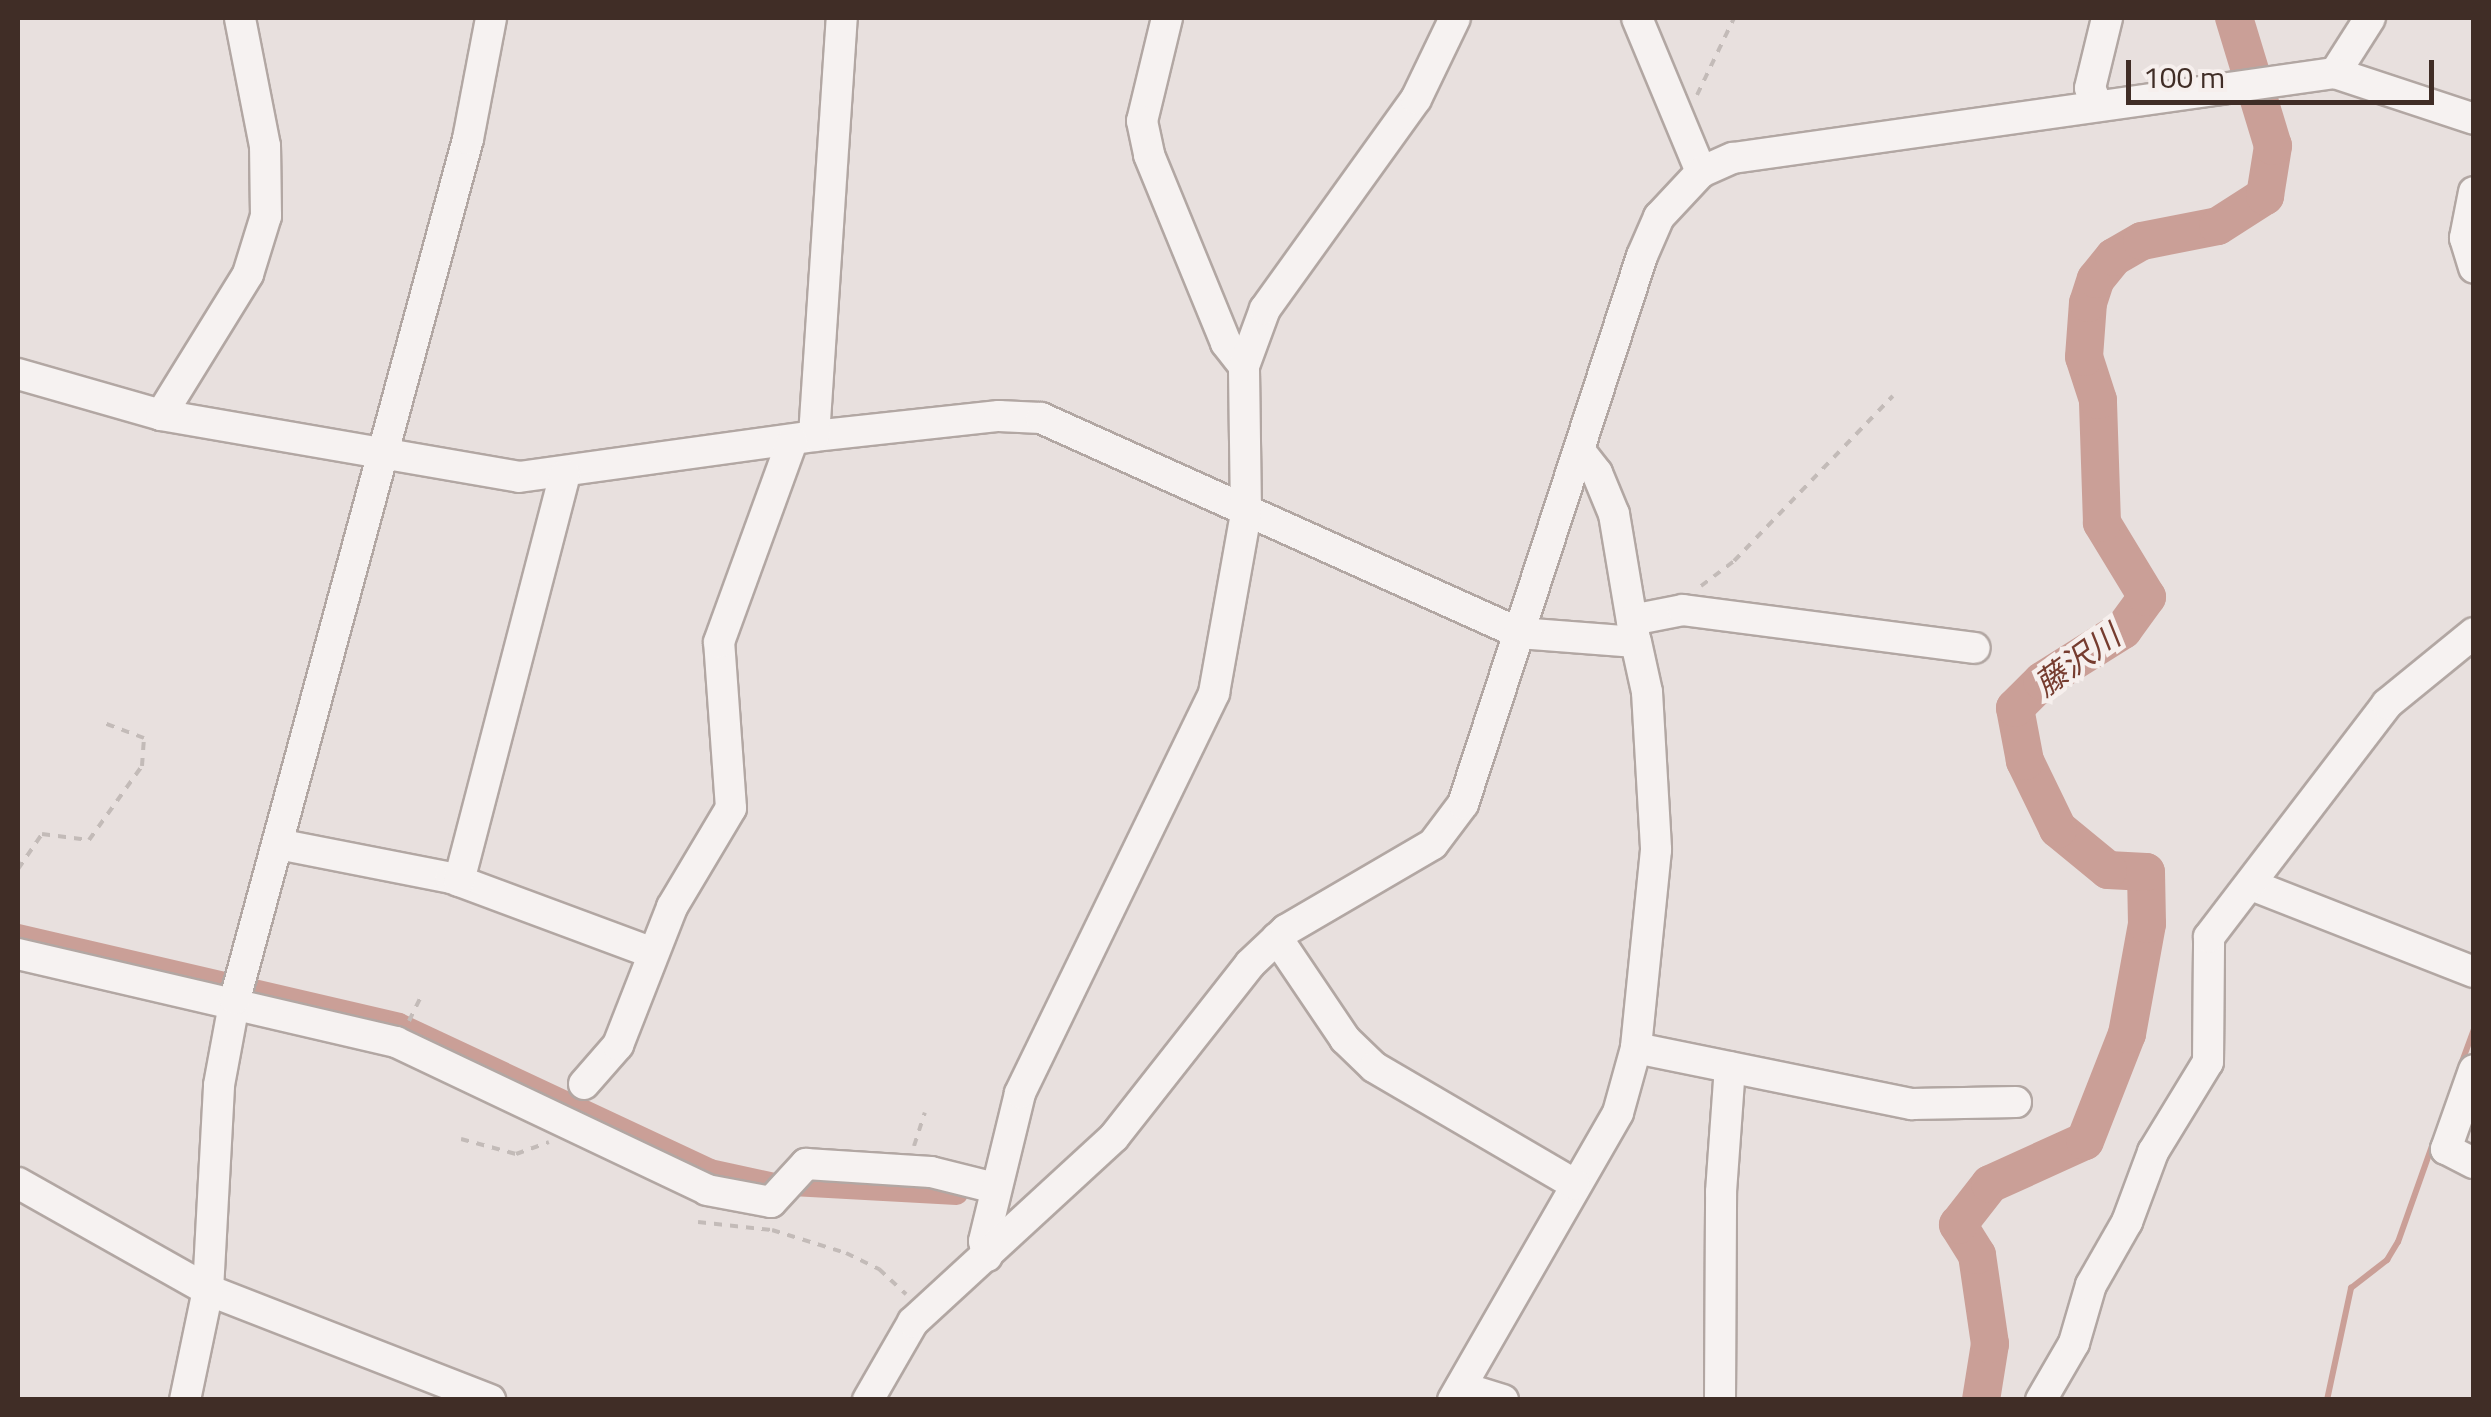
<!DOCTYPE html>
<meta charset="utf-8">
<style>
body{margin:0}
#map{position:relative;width:2491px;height:1417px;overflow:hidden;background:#e8e0de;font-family:"Titillium Web","Noto Sans JP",sans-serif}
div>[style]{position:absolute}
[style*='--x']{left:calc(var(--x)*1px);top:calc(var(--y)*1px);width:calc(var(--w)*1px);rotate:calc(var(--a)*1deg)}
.stream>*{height:6px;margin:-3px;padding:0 3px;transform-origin:3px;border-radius:3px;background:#ca9f97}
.canal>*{height:22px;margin:-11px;padding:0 11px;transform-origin:11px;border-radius:11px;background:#ca9f97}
.river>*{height:38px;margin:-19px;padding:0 19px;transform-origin:19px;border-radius:19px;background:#ca9f97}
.path>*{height:4px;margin-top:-2px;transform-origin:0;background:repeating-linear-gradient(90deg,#c3bbb8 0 8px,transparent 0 16px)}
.roads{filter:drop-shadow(2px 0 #b2a7a3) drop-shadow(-2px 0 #b2a7a3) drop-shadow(0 2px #b2a7a3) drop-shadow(0 -2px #b2a7a3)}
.minor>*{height:30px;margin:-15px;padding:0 15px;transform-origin:15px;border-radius:15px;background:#f6f2f1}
span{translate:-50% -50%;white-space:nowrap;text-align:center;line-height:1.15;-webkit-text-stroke:9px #f6efed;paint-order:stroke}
.water-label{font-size:32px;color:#763c2f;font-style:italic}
.frame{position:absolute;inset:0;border:20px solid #402d26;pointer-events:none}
.scale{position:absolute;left:2126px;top:60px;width:308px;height:45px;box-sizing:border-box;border:5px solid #402d26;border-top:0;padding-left:12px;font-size:30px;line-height:35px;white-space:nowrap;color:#402d26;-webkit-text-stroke:8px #f6efed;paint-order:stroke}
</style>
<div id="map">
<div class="stream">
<div style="--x:2459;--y:1070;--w:44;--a:-69.9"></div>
<div style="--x:2327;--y:1400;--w:115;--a:-77.9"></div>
<div style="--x:2351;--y:1288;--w:46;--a:-37.9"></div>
<div style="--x:2387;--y:1260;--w:21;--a:-59"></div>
<div style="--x:2398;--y:1242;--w:105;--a:-70.5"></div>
</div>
<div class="canal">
<div style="--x:18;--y:935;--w:391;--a:13.1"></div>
<div style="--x:399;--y:1024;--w:344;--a:25.1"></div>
<div style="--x:710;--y:1170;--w:66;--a:12.3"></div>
<div style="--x:774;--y:1184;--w:183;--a:3.1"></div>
</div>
<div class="river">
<div style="--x:1981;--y:1400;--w:57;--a:-80.9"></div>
<div style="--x:1990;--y:1344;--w:90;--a:-98.3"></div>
<div style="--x:1977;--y:1255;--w:36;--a:-122"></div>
<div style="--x:1958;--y:1225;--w:52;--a:-52"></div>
<div style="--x:1990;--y:1184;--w:104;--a:-24.4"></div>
<div style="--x:2085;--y:1141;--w:115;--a:-68.6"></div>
<div style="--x:2127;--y:1034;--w:112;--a:-79.7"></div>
<div style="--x:2147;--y:924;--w:52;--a:-91.1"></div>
<div style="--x:2146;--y:872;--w:38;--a:-177"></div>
<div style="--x:2108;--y:870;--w:65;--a:-140.6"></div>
<div style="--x:2058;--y:829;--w:76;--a:-115.9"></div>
<div style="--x:2025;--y:761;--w:54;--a:-100.7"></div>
<div style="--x:2015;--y:708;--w:38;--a:-45"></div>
<div style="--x:2042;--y:681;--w:96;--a:-32.2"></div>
<div style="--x:2123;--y:630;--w:41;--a:-54"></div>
<div style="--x:2147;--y:597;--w:87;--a:-121.3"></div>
<div style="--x:2102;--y:523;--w:123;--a:-91.9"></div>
<div style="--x:2098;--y:400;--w:45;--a:-108"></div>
<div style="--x:2084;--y:357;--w:54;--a:-85.8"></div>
<div style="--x:2088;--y:303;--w:25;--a:-72"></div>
<div style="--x:2096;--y:279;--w:28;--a:-51"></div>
<div style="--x:2114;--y:257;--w:32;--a:-30"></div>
<div style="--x:2142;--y:241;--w:77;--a:-11.2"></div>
<div style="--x:2218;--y:226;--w:56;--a:-32.6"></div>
<div style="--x:2265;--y:196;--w:51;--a:-80.9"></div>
<div style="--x:2273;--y:146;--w:134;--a:-106.9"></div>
</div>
<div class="path">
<div style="--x:1697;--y:95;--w:85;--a:-64.3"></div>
<div style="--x:1701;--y:586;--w:41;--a:-37.1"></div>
<div style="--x:1734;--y:561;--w:229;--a:-46.1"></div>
<div style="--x:18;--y:869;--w:42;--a:-55.6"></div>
<div style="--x:42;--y:834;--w:47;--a:7.3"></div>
<div style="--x:89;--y:840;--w:91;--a:-54.4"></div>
<div style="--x:142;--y:766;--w:28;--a:-86"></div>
<div style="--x:144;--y:738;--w:43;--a:-159.4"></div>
<div style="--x:409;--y:1021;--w:30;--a:-64"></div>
<div style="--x:461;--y:1139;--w:57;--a:15.3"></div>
<div style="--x:516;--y:1154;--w:35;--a:-20"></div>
<div style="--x:914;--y:1146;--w:35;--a:-72"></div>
<div style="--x:698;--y:1222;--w:74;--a:6.2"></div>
<div style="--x:772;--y:1230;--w:77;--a:17.3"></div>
<div style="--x:846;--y:1253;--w:37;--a:26"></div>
<div style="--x:879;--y:1269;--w:37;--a:43"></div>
</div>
<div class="roads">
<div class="minor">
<div style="--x:1167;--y:18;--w:106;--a:103.6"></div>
<div style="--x:1142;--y:121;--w:35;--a:78"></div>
<div style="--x:1149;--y:155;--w:203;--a:67.7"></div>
<div style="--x:1226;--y:343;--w:29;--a:52"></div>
<div style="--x:1637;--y:18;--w:167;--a:67.4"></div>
<div style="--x:2335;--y:73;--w:65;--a:-57.5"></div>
<div style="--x:2096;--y:102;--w:15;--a:-113"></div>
<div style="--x:2090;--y:88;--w:72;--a:-76.3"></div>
<div style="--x:2474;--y:192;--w:47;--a:101.1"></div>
<div style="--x:2465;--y:238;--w:31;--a:73"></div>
<div style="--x:18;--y:374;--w:149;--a:16"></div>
<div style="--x:161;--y:415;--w:363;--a:9.8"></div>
<div style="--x:519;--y:477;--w:298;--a:-7.9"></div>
<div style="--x:814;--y:436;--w:186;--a:-6.2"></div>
<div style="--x:999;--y:416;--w:42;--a:2.7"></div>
<div style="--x:1041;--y:418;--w:524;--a:24.22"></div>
<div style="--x:1519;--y:633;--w:117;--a:4.4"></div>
<div style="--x:1636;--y:642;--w:51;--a:77.6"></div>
<div style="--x:1647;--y:692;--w:158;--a:86.7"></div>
<div style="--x:1656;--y:850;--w:199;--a:95.8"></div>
<div style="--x:1636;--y:1048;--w:67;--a:105.5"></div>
<div style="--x:1618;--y:1113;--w:331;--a:119.9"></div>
<div style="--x:161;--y:415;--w:166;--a:-58.3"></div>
<div style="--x:248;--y:274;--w:61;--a:-72.8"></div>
<div style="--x:266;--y:216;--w:70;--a:-90.8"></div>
<div style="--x:265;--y:146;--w:130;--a:-101.1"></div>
<div style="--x:814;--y:436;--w:419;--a:-86.2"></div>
<div style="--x:1579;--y:450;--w:29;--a:52"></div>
<div style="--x:1597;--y:473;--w:44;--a:67.5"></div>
<div style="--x:1614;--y:514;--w:127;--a:80.5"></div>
<div style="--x:1632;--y:620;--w:52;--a:-11.1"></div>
<div style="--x:1683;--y:610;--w:294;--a:7.4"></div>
<div style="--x:278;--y:844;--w:176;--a:11.1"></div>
<div style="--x:451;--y:878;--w:215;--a:20.4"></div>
<div style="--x:459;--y:881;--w:420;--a:-75.4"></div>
<div style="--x:2254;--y:886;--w:236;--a:21.4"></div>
<div style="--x:1277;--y:938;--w:122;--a:56"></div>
<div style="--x:1345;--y:1039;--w:40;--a:44"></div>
<div style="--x:1374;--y:1067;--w:232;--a:30.3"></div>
<div style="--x:18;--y:954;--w:388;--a:13.1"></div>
<div style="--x:396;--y:1042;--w:344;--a:25.4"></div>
<div style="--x:707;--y:1190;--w:65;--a:10.6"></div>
<div style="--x:771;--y:1202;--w:52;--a:-47.4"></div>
<div style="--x:806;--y:1164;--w:125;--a:3.7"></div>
<div style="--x:931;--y:1172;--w:66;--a:14"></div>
<div style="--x:1636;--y:1048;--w:282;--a:11.5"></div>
<div style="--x:1912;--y:1104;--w:104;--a:-1.1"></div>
<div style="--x:2474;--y:1070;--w:84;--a:109.5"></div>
<div style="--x:2446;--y:1149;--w:31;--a:27"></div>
<div style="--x:584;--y:1084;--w:52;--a:-48.9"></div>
<div style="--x:618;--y:1045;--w:148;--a:-68.6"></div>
<div style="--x:672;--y:907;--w:115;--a:-59.2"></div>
<div style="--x:731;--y:808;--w:166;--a:-94.1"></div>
<div style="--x:719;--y:642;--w:214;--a:-70"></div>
<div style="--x:18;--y:1183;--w:218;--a:29.4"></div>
<div style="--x:208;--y:1290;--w:303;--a:21.3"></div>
<div style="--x:987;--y:1256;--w:15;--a:-101"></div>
<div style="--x:984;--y:1241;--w:152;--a:-76.3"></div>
<div style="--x:1020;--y:1093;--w:445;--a:-64.1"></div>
<div style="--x:1214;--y:693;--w:183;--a:-79.9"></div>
<div style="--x:1246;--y:513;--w:147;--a:-90.8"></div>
<div style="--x:1244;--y:366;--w:61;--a:-69.8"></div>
<div style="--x:1265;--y:309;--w:259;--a:-54.3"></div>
<div style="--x:1416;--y:99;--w:90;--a:-64.3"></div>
<div style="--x:1461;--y:1387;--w:44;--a:17.2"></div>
<div style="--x:185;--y:1400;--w:112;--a:-78.2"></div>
<div style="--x:208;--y:1290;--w:205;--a:-86.9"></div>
<div style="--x:219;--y:1085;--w:87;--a:-79.5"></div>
<div style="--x:235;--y:999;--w:891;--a:-74.84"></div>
<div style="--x:468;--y:139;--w:123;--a:-79.2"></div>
<div style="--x:868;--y:1400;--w:90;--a:-60"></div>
<div style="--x:913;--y:1322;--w:273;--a:-42.6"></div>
<div style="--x:1114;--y:1137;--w:220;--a:-51.8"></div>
<div style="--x:1250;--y:964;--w:50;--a:-43.4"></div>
<div style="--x:1286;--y:930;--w:170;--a:-30.3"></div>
<div style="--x:1433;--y:844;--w:50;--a:-53.1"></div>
<div style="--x:1463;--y:804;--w:576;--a:-71.91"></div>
<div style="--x:1642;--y:256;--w:43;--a:-66.4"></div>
<div style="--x:1659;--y:217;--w:62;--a:-47"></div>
<div style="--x:1701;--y:172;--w:35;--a:-24"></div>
<div style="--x:1733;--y:158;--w:608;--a:-8.04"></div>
<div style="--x:2335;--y:73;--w:146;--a:18.3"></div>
<div style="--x:1720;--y:1400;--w:208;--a:-89.7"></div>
<div style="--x:1721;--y:1192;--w:125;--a:-85.9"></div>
<div style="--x:2041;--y:1400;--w:66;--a:-59.9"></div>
<div style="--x:2074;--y:1343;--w:60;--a:-73.7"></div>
<div style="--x:2091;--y:1285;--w:73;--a:-60.3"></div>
<div style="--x:2127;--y:1222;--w:75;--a:-69.6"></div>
<div style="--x:2153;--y:1152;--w:105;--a:-58.6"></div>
<div style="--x:2208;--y:1062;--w:125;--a:-89.5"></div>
<div style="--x:2209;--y:937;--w:293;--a:-52.6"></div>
<div style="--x:2387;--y:704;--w:112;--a:-39.2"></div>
</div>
</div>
<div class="water-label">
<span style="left:2077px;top:660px;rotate:-36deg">藤沢川</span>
</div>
<div class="frame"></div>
<div class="scale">100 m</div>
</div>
